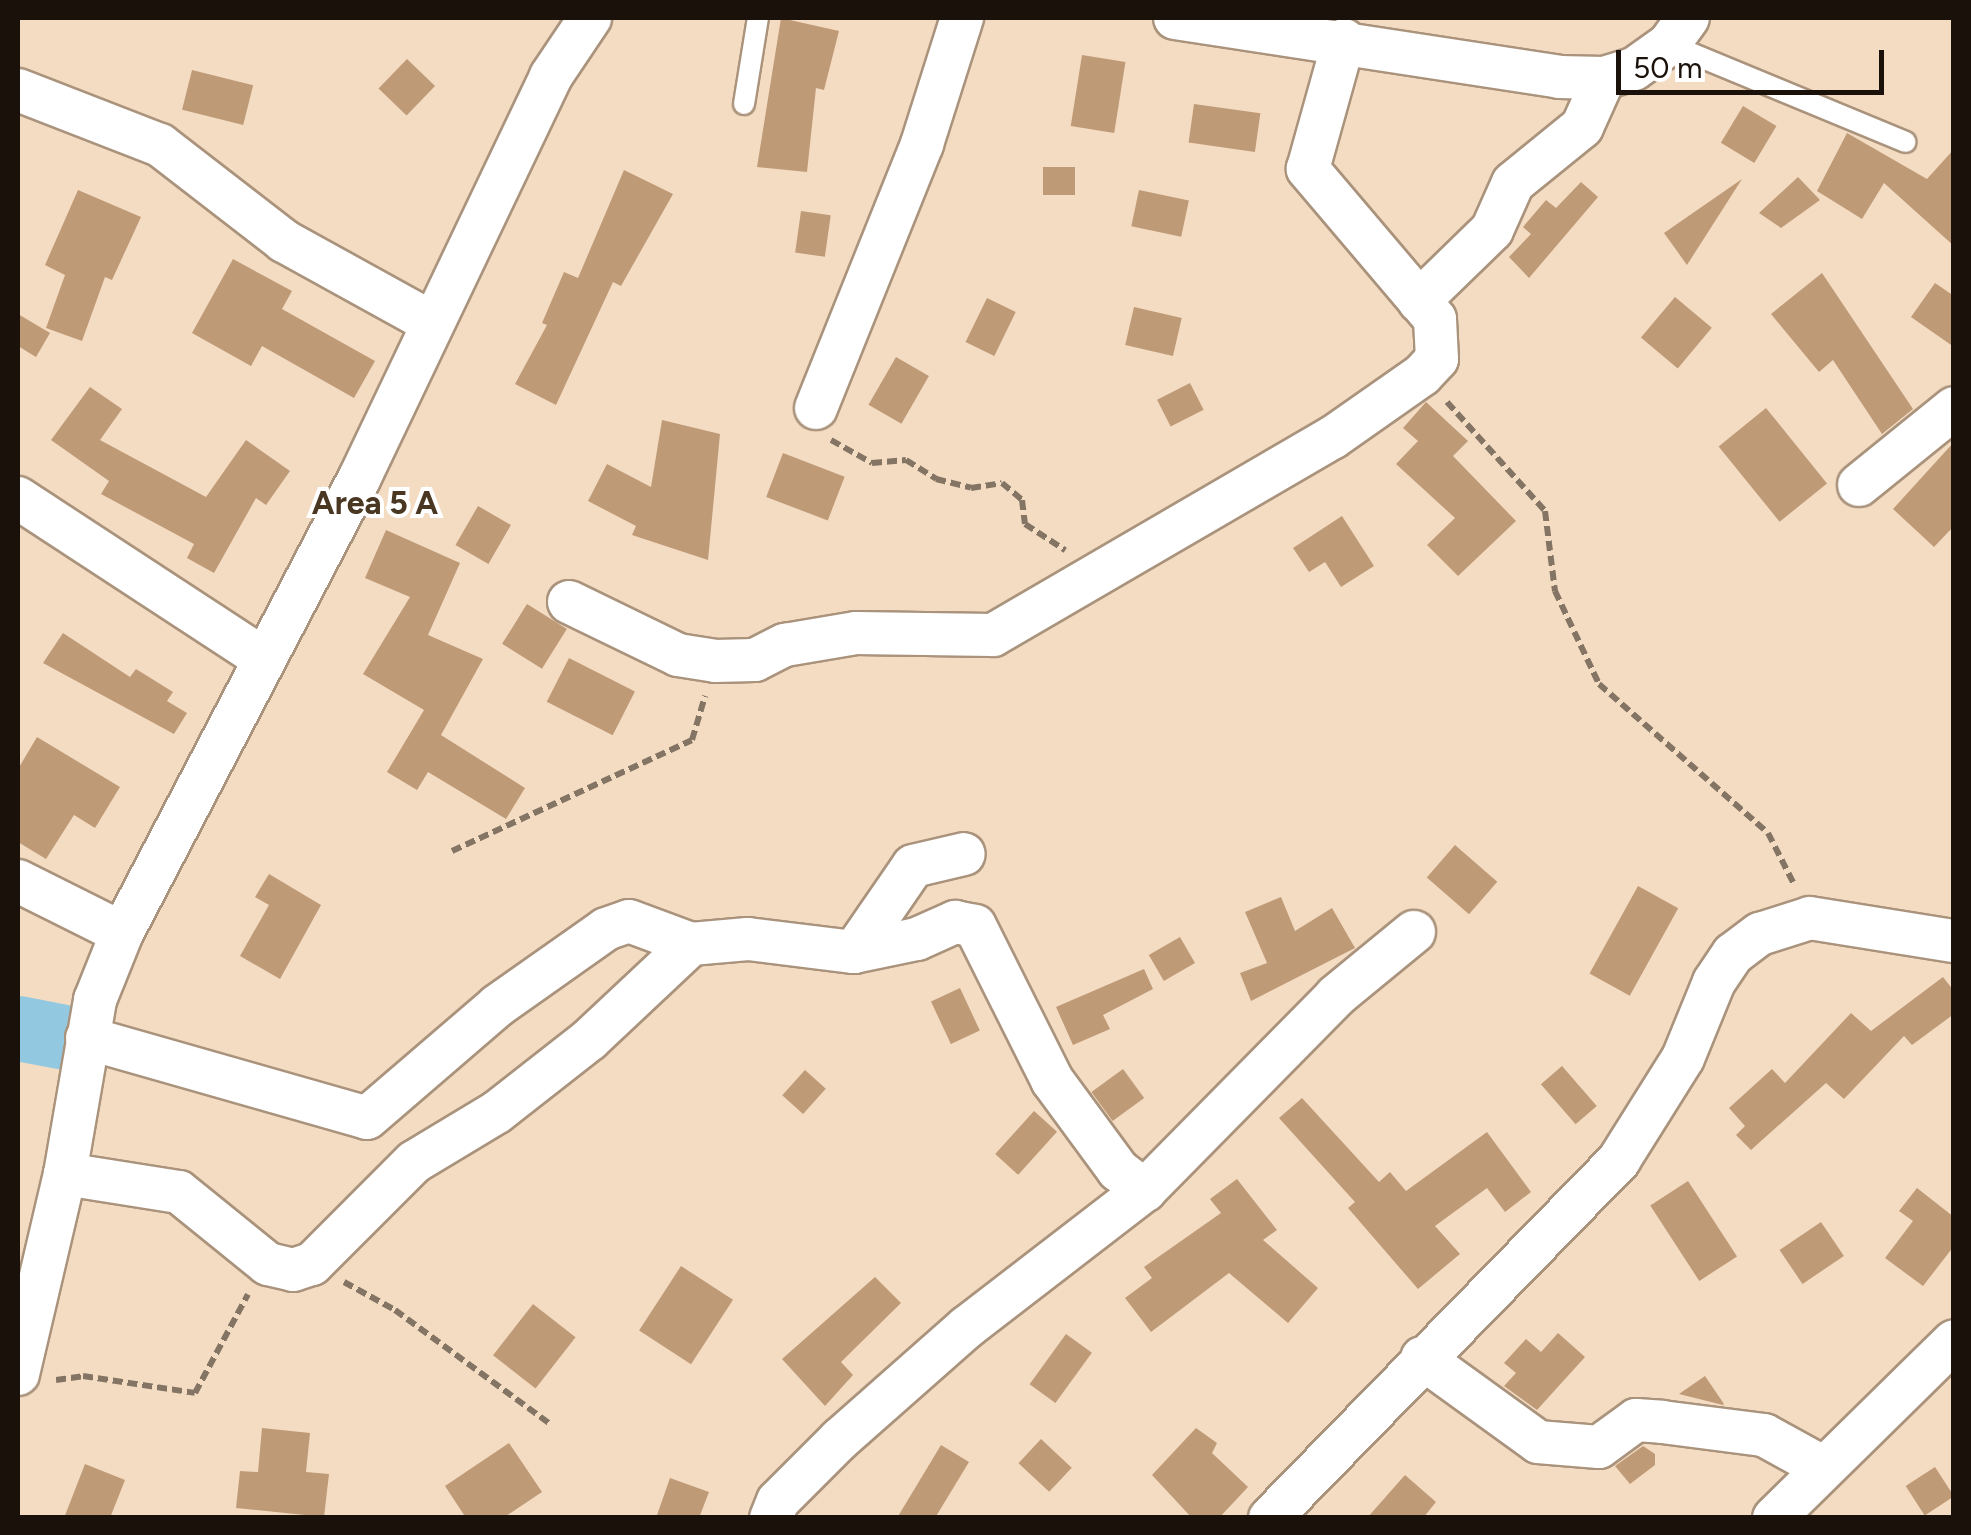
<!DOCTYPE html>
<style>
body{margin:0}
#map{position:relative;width:1971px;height:1535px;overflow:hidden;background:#f4dcc3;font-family:Figtree,sans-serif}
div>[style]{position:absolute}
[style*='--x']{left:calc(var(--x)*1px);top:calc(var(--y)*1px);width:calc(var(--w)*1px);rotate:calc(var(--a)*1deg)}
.river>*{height:65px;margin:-32.5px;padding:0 32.5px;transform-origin:32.5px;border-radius:32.5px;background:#92c9e0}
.building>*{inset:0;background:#bf9a77;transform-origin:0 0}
.path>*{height:6px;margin-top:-3px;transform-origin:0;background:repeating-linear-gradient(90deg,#847464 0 10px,transparent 0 15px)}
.roads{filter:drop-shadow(2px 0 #aa937c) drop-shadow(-2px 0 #aa937c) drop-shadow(0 2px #aa937c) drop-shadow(0 -2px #aa937c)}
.lane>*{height:20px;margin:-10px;padding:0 10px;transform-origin:10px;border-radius:10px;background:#fff}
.street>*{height:42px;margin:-21px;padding:0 21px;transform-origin:21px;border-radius:21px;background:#fff}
span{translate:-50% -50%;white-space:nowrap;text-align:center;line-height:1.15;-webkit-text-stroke:8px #fff;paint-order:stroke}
.quarter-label{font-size:32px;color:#4a3722;font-weight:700}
.frame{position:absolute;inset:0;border:20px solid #1a120a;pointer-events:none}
.scale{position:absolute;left:1616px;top:50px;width:268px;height:45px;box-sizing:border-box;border:5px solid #1a120a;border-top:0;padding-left:12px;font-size:30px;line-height:35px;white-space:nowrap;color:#1a120a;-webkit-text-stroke:8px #fff;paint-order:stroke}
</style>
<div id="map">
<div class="river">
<div style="--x:18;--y:1028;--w:43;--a:10.8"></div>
</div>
<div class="building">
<div style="clip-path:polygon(781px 18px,839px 31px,824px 90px,816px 88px,807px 172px,757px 167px)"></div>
<div style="left:1082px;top:55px;width:44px;height:72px;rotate:9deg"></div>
<div style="left:407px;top:59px;width:39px;height:41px;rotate:44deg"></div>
<div style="left:192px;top:70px;width:63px;height:41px;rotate:14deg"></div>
<div style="left:1194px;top:104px;width:67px;height:39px;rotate:8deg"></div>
<div style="left:1743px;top:106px;width:39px;height:43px;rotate:31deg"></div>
<div style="clip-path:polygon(1847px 133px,1927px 179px,1954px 149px,1954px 246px,1884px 183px,1862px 219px,1817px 191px)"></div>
<div style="left:1043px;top:167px;width:32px;height:28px"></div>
<div style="clip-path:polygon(624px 170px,673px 194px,621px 286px,613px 282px,556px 405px,515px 384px,547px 325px,542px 323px,564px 272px,578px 278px)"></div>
<div style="clip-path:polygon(1798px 177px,1820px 200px,1781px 228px,1759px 213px)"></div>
<div style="clip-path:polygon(1742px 179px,1687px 265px,1664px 233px)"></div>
<div style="clip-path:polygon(1581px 182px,1598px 197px,1529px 278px,1509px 257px,1531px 234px,1523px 227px,1546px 200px,1556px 208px)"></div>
<div style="clip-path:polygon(78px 190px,141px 217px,112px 280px,105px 277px,82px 341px,46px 328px,65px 275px,45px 265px)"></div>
<div style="left:1139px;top:190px;width:51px;height:37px;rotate:12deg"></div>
<div style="left:801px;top:211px;width:30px;height:42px;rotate:8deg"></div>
<div style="clip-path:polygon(233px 259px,292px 291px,282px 309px,375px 361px,354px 398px,262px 346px,251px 366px,192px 333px)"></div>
<div style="clip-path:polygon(1822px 273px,1913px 409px,1882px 434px,1833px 360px,1819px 372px,1771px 314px)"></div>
<div style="clip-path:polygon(1935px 283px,1954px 296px,1954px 347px,1911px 317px)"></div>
<div style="left:1675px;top:297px;width:48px;height:53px;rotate:40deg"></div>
<div style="left:987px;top:298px;width:32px;height:49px;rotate:26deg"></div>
<div style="left:1134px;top:307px;width:49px;height:39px;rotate:13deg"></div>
<div style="clip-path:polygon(18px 314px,50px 333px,36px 357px,18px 346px)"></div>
<div style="left:896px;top:357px;width:38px;height:55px;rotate:30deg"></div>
<div style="left:1190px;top:383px;width:30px;height:37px;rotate:63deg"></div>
<div style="clip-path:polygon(90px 387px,122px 409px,100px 440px,206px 497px,246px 440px,290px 471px,266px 505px,256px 498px,214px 573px,187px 558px,194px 544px,101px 494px,109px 481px,51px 440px)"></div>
<div style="clip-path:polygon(1426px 402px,1468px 441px,1453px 456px,1516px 521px,1458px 576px,1427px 545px,1455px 518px,1396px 464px,1418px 441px,1403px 428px)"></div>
<div style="left:1766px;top:408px;width:97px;height:61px;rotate:51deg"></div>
<div style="clip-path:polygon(662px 420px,720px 434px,708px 560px,632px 535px,636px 526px,588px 501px,607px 464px,651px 487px)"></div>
<div style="clip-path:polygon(1954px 442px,1954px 526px,1934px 547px,1893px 509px)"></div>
<div style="left:783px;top:453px;width:66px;height:47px;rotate:21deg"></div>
<div style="left:478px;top:506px;width:38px;height:45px;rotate:30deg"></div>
<div style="clip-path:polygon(1342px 516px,1374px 566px,1341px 587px,1325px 562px,1309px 572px,1293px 548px)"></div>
<div style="clip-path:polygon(386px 530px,460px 563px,428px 635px,483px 659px,441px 735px,525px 788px,506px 819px,428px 772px,417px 790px,387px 772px,424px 710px,363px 674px,410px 597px,365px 578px)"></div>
<div style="left:527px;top:604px;width:47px;height:47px;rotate:32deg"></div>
<div style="clip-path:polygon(63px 633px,130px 677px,136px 669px,173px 692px,167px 701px,187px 713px,174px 734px,43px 663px)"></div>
<div style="left:569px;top:658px;width:74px;height:49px;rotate:27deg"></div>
<div style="clip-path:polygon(37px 737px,120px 787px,95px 828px,74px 815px,46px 859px,18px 842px,18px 769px)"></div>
<div style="left:1455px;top:845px;width:56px;height:43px;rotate:41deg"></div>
<div style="clip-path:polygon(269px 874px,321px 905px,280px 979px,240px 956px,269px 905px,255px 897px)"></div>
<div style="left:1638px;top:886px;width:46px;height:100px;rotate:29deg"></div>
<div style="clip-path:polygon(1281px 897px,1295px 931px,1332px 908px,1355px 948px,1251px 1001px,1240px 973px,1267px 963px,1245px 912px)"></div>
<div style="left:1180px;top:937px;width:30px;height:36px;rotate:60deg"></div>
<div style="clip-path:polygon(1144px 969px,1153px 989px,1103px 1015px,1110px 1029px,1073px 1045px,1056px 1007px)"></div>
<div style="clip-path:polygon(1943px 977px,1954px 991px,1954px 1014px,1912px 1045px,1904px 1036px,1844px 1099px,1826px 1083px,1751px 1150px,1736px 1135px,1745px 1126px,1729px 1108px,1772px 1069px,1785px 1083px,1851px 1013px,1871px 1031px)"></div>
<div style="left:960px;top:988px;width:47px;height:32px;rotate:65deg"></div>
<div style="left:1562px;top:1066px;width:53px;height:28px;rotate:49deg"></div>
<div style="left:1123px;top:1069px;width:36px;height:39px;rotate:54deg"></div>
<div style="left:805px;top:1070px;width:28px;height:34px;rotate:42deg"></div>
<div style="clip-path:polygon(1302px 1098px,1379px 1182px,1390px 1172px,1406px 1191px,1487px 1132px,1531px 1192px,1505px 1212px,1487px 1188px,1435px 1226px,1460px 1254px,1418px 1289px,1348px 1208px,1355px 1202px,1279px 1118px)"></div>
<div style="left:1034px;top:1111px;width:31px;height:58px;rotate:42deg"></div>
<div style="clip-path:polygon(1237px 1179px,1277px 1230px,1263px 1240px,1318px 1288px,1288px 1323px,1229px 1273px,1151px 1332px,1125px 1298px,1152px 1278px,1144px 1267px,1221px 1213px,1210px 1199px)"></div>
<div style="left:1688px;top:1181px;width:90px;height:45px;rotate:57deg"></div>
<div style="clip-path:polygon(1917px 1188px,1954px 1217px,1954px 1246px,1923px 1286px,1885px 1258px,1913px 1221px,1899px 1211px)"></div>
<div style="left:1821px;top:1222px;width:41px;height:50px;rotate:56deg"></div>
<div style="left:681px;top:1266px;width:62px;height:77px;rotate:33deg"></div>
<div style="clip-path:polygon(875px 1277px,901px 1303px,841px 1362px,853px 1375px,825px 1406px,782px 1359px)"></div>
<div style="left:533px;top:1304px;width:54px;height:65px;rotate:38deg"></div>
<div style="clip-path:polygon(1558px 1333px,1585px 1357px,1537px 1410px,1504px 1386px,1516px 1373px,1504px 1363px,1526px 1339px,1541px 1352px)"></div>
<div style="left:1066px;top:1334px;width:32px;height:62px;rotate:36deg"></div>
<div style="clip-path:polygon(1705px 1376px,1724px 1404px,1723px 1405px,1679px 1394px)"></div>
<div style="clip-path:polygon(262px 1428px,310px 1433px,306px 1472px,329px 1474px,324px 1517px,236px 1508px,240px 1471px,258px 1472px)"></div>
<div style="clip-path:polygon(1196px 1428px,1217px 1443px,1212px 1453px,1248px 1487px,1219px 1518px,1192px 1518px,1152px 1475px)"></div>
<div style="left:1041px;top:1439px;width:42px;height:33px;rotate:43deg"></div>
<div style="clip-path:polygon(509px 1443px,542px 1492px,503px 1518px,466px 1518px,445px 1486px)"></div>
<div style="clip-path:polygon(941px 1445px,969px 1462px,935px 1518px,897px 1518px)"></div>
<div style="clip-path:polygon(1643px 1446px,1655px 1454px,1655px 1465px,1630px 1484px,1615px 1466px)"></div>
<div style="clip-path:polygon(85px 1464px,125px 1480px,110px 1518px,64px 1518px)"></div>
<div style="left:1935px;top:1467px;width:35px;height:35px;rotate:57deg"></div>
<div style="clip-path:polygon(1405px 1475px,1436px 1502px,1423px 1518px,1367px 1518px)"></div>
<div style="clip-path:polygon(670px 1478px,709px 1492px,699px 1518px,656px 1518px)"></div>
</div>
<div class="path">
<div style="--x:1447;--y:402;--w:147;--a:48"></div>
<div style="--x:1545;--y:511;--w:81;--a:82.9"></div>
<div style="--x:1555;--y:591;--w:103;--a:64.7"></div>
<div style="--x:1599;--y:684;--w:225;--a:41.4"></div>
<div style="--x:1768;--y:833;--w:57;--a:63"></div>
<div style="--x:831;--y:440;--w:47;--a:29.3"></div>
<div style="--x:872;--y:463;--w:34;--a:-5"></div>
<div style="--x:906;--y:460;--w:36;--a:32"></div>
<div style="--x:936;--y:479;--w:36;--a:14"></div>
<div style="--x:971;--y:488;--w:31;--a:-9"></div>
<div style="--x:1002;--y:483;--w:26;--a:40"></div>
<div style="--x:1022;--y:500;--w:24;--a:83"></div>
<div style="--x:1025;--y:524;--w:48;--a:33"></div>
<div style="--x:452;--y:851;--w:264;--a:-24.8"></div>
<div style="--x:692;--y:740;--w:46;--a:-73.5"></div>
<div style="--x:344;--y:1282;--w:58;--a:28.8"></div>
<div style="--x:395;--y:1310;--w:191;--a:36.3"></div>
<div style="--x:56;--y:1380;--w:27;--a:-8"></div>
<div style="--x:83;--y:1376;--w:113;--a:8.6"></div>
<div style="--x:195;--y:1393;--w:112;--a:-61.8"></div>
</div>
<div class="roads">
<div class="lane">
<div style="--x:1669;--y:44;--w:256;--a:22.5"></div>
<div style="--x:744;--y:104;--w:87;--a:-80.8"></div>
</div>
<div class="street">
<div style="--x:1175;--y:18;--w:389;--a:8.7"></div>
<div style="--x:1559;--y:77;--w:45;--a:1.3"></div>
<div style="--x:1604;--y:78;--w:31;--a:-17"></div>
<div style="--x:1634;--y:69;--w:43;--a:-35.5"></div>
<div style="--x:1669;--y:44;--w:32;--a:-54"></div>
<div style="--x:18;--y:90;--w:152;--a:21.2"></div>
<div style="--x:160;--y:145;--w:157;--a:37.7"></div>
<div style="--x:284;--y:241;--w:168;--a:28.9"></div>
<div style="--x:1419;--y:301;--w:102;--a:-44.2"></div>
<div style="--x:1492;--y:230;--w:51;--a:-65.9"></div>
<div style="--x:1513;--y:183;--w:89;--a:-39.1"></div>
<div style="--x:1582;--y:127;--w:54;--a:-65.8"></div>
<div style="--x:816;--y:408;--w:284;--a:-68.1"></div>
<div style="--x:922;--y:144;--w:132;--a:-72.4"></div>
<div style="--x:1859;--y:485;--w:122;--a:-39"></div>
<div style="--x:18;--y:498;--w:290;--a:33.2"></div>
<div style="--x:569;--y:602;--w:121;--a:25.9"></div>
<div style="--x:678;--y:655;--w:37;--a:9"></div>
<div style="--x:715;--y:661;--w:40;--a:-1.4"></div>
<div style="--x:755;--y:660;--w:34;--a:-27"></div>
<div style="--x:785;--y:645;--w:72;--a:-9.6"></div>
<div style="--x:856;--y:633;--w:137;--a:0.8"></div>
<div style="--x:993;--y:635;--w:392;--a:-30.2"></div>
<div style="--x:1332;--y:438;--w:110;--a:-35"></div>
<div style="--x:1422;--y:375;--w:22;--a:-47"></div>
<div style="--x:1437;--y:359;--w:40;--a:-92.9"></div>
<div style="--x:1435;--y:319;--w:197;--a:-130.3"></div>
<div style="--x:1308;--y:169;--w:134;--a:-74.4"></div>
<div style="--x:18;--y:881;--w:116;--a:26.6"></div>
<div style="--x:854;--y:952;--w:64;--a:-11.7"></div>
<div style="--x:917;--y:939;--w:42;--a:-24.1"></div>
<div style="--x:955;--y:922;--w:20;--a:11"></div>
<div style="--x:975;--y:926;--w:172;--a:63.4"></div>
<div style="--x:1052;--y:1080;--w:112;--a:53.7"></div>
<div style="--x:1118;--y:1170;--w:34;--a:37"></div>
<div style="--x:87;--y:1038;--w:291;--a:15.9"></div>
<div style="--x:367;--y:1118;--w:172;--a:-40.7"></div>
<div style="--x:497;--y:1006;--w:133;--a:-35.2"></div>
<div style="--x:606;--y:929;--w:24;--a:-19"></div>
<div style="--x:629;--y:921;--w:66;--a:20.4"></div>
<div style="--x:691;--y:944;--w:57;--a:-5"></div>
<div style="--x:748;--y:939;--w:107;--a:7"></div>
<div style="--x:854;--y:952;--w:104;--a:-55.5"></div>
<div style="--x:913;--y:866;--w:52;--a:-13.2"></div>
<div style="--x:65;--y:1174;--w:115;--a:9"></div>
<div style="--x:179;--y:1192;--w:114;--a:39"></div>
<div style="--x:268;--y:1264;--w:26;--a:13"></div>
<div style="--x:293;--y:1270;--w:20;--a:-18"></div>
<div style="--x:312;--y:1264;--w:144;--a:-45"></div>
<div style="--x:414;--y:1162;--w:97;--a:-31.1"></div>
<div style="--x:497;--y:1112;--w:118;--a:-38.1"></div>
<div style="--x:590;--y:1039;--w:139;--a:-43.2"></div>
<div style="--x:1422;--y:1358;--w:143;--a:35.9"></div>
<div style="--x:1538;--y:1442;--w:61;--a:4.7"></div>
<div style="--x:1599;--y:1447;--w:46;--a:-36.1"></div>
<div style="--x:1636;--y:1420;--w:26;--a:4"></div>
<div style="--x:1662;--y:1422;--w:103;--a:7.3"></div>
<div style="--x:1764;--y:1435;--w:68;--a:28.8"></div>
<div style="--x:18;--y:1374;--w:205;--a:-76.8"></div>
<div style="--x:65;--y:1174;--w:177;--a:-80.2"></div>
<div style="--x:95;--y:1000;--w:72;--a:-68.1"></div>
<div style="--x:122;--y:933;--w:514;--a:-62.44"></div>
<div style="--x:360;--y:477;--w:444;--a:-64.5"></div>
<div style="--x:551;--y:76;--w:70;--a:-56.1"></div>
<div style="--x:771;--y:1518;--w:18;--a:-68"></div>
<div style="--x:778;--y:1501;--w:88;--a:-45"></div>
<div style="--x:840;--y:1439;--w:169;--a:-41.4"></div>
<div style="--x:967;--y:1327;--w:225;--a:-37.6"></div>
<div style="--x:1145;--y:1190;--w:272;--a:-45.4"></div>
<div style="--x:1336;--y:996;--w:101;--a:-39.4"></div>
<div style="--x:1270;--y:1518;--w:500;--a:-45.7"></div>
<div style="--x:1619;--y:1160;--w:120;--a:-57.9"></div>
<div style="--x:1683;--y:1058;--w:82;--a:-67.8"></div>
<div style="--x:1714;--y:982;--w:34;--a:-56"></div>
<div style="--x:1733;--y:954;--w:34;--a:-37"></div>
<div style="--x:1760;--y:934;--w:52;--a:-17.7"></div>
<div style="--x:1810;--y:918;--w:146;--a:9.1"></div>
<div style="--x:1774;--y:1518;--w:252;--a:-44.5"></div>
</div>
</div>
<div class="quarter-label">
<span style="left:375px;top:503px">Area 5 A</span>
</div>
<div class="frame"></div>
<div class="scale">50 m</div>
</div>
